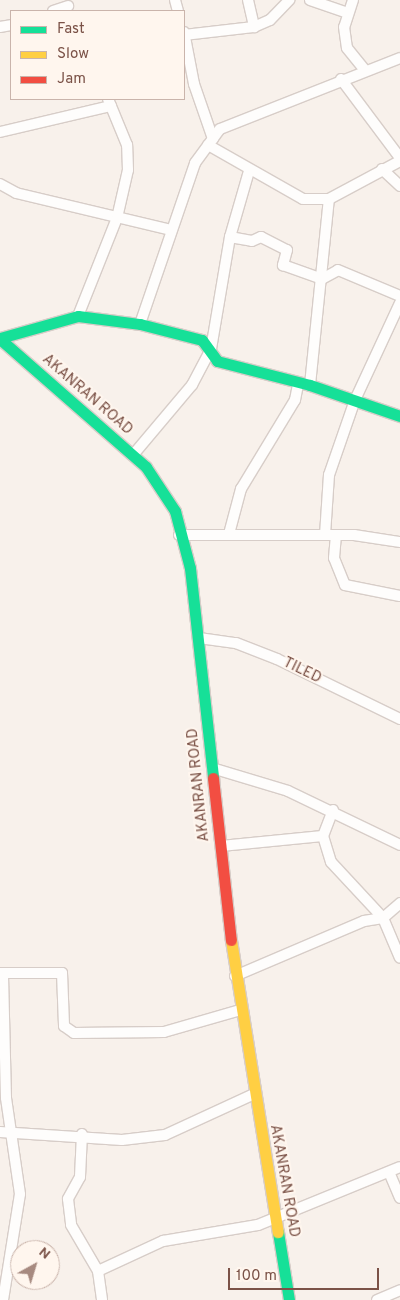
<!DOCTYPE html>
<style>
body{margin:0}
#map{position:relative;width:400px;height:1300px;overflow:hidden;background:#f8f1eb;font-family:Overpass,sans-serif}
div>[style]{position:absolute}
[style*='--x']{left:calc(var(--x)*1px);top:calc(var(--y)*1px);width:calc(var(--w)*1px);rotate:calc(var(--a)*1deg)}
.roads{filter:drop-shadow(1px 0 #d7cdc8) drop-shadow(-1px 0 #d7cdc8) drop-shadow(0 1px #d7cdc8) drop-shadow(0 -1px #d7cdc8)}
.street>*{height:10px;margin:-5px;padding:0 5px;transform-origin:5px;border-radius:5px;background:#fefdfc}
.fast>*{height:11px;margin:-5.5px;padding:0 5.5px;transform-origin:5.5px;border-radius:5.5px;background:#16e098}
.slow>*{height:11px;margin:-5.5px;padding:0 5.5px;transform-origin:5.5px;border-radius:5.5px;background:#ffcf43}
.jam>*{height:11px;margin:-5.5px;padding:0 5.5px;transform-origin:5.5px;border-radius:5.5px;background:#f24e42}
span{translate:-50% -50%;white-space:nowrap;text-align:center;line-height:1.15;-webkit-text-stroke:4px #fff6ee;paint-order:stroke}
.street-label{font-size:15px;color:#7b5247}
.legend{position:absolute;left:10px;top:10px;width:175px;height:90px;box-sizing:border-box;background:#fff6ee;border:1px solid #cab4ab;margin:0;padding:6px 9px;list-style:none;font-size:15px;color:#7b5247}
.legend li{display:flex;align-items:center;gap:10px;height:25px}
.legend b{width:25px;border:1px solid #cab4ab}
.north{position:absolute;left:10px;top:1240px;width:50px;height:50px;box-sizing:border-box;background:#fff6ee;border:1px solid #cab4ab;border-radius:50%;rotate:39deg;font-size:14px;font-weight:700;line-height:20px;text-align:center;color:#7b5247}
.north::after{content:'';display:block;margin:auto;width:18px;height:22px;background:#a78a80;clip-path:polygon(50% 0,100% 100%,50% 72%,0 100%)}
.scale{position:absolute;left:228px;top:1268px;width:151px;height:22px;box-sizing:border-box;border:2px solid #7b5247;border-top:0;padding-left:6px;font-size:15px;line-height:18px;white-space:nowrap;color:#7b5247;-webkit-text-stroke:4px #fff6ee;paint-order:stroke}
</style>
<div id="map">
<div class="roads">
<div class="street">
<div style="--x:175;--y:0;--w:11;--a:75"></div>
<div style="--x:248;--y:0;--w:28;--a:77"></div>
<div style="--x:310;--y:0;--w:40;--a:18.9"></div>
<div style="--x:353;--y:0;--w:28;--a:108"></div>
<div style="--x:344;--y:27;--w:21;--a:82"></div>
<div style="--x:347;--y:48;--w:27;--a:51"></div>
<div style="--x:53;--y:11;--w:16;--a:-18"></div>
<div style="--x:0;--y:27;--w:11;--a:-10"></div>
<div style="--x:184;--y:32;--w:53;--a:79.1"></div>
<div style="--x:194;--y:84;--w:58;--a:70.9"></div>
<div style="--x:184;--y:35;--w:70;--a:-6.5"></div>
<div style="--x:254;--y:27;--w:17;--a:-24"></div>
<div style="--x:270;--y:20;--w:28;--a:-46"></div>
<div style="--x:341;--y:79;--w:99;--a:53.2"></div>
<div style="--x:0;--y:132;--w:114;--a:-13.2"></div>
<div style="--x:208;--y:145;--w:109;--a:29.6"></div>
<div style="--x:303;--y:199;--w:26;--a:0"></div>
<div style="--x:329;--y:199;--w:81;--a:-28.2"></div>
<div style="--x:382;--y:169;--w:25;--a:43"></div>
<div style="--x:0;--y:184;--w:18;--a:29"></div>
<div style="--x:16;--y:193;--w:159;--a:13.4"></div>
<div style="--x:230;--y:237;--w:22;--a:10"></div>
<div style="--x:252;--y:241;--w:10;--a:-24"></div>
<div style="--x:261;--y:237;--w:29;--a:27"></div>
<div style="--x:287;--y:250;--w:16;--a:105"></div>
<div style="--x:283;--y:265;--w:41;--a:19.7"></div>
<div style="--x:322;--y:279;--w:18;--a:-29"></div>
<div style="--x:338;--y:270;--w:67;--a:22.8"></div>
<div style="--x:78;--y:316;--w:105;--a:-68.3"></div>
<div style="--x:117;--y:218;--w:49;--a:-77.1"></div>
<div style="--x:128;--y:170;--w:25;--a:-92"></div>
<div style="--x:127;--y:145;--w:50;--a:-112.4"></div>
<div style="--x:140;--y:324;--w:170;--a:-71.1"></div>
<div style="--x:195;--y:163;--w:42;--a:-53.7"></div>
<div style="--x:220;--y:129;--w:193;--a:-21.5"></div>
<div style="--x:310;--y:385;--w:187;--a:-84.2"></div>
<div style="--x:133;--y:455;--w:92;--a:-49.9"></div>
<div style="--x:192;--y:385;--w:41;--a:-62.2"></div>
<div style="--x:211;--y:349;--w:114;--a:-80.4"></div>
<div style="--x:230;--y:237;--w:69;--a:-73.9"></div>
<div style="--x:229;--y:534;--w:47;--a:-75.1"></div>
<div style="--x:241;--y:489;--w:104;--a:-58.8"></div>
<div style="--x:295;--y:400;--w:15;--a:-79"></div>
<div style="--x:179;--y:535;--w:175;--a:0"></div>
<div style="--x:354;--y:535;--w:47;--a:8.7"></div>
<div style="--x:325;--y:535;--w:60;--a:-86.2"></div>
<div style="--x:329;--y:475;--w:79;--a:-70.9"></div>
<div style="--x:355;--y:400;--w:107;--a:-65.1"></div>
<div style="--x:336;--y:535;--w:23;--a:95"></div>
<div style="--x:334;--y:558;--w:29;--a:68"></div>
<div style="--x:345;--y:585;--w:56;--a:11.3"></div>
<div style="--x:199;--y:638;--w:37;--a:8"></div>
<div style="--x:236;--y:643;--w:44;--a:21.3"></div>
<div style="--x:277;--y:659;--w:137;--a:26"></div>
<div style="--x:212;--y:768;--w:79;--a:16.8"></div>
<div style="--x:288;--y:791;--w:124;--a:25.7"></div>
<div style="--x:333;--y:810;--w:28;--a:111"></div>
<div style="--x:323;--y:836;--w:27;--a:73"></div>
<div style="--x:331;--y:862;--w:76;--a:47.1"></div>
<div style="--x:383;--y:918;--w:43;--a:67"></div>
<div style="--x:221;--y:846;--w:102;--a:-5.6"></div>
<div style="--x:0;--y:973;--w:62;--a:0"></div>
<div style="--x:62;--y:973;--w:53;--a:87.8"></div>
<div style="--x:64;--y:1026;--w:12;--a:35"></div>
<div style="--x:74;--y:1033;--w:90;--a:-0.6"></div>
<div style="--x:164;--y:1032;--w:79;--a:-16.1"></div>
<div style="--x:235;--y:976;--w:140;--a:-23.1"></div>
<div style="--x:364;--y:921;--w:19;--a:-9"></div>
<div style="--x:383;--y:918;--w:23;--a:-41"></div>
<div style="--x:0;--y:1132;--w:122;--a:3.8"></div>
<div style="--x:122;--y:1140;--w:43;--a:-6.6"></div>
<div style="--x:165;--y:1135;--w:96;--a:-24.7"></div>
<div style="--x:82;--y:1134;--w:43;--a:92.7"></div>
<div style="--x:80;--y:1177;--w:25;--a:119"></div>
<div style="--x:68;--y:1199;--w:26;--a:83"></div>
<div style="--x:71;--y:1225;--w:53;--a:59.6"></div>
<div style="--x:98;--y:1271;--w:29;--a:82"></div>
<div style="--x:389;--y:1172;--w:28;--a:67"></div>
<div style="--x:98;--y:1271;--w:72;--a:-24.8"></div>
<div style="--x:163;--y:1241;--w:96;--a:-9.6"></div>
<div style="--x:258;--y:1225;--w:153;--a:-22.2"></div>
<div style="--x:3;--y:1300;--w:107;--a:-80.9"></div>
<div style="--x:20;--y:1194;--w:97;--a:-98.3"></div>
<div style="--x:6;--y:1098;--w:125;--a:-91.4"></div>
<div style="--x:377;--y:1300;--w:25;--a:-23"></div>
</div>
<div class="fast">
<div style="--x:0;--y:338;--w:81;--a:-15.8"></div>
<div style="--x:78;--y:316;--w:63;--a:7.4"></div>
<div style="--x:140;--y:324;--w:64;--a:14.5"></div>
<div style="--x:202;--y:340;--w:26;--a:54"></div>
<div style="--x:217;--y:361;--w:96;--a:14.5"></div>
<div style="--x:310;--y:385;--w:95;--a:19"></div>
<div style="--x:0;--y:339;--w:194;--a:41.2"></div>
<div style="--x:146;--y:467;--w:53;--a:56.6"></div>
<div style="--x:175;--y:511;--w:59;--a:75.3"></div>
<div style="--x:190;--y:568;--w:211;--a:83.7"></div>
<div style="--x:278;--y:1232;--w:69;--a:80.8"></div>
</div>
<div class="slow">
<div style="--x:231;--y:940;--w:296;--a:80.9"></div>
</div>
<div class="jam">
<div style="--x:213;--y:778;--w:163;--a:83.7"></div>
</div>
</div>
<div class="street-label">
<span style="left:87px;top:395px;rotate:41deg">AKANRAN ROAD</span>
<span style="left:302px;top:671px;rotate:26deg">TILED</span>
<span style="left:199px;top:785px;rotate:-96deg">AKANRAN ROAD</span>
<span style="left:284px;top:1181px;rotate:80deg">AKANRAN ROAD</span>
</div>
<ul class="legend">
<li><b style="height:6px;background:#16e098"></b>Fast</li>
<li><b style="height:6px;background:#ffcf43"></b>Slow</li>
<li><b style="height:6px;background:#f24e42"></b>Jam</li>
</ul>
<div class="north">N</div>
<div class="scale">100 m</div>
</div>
